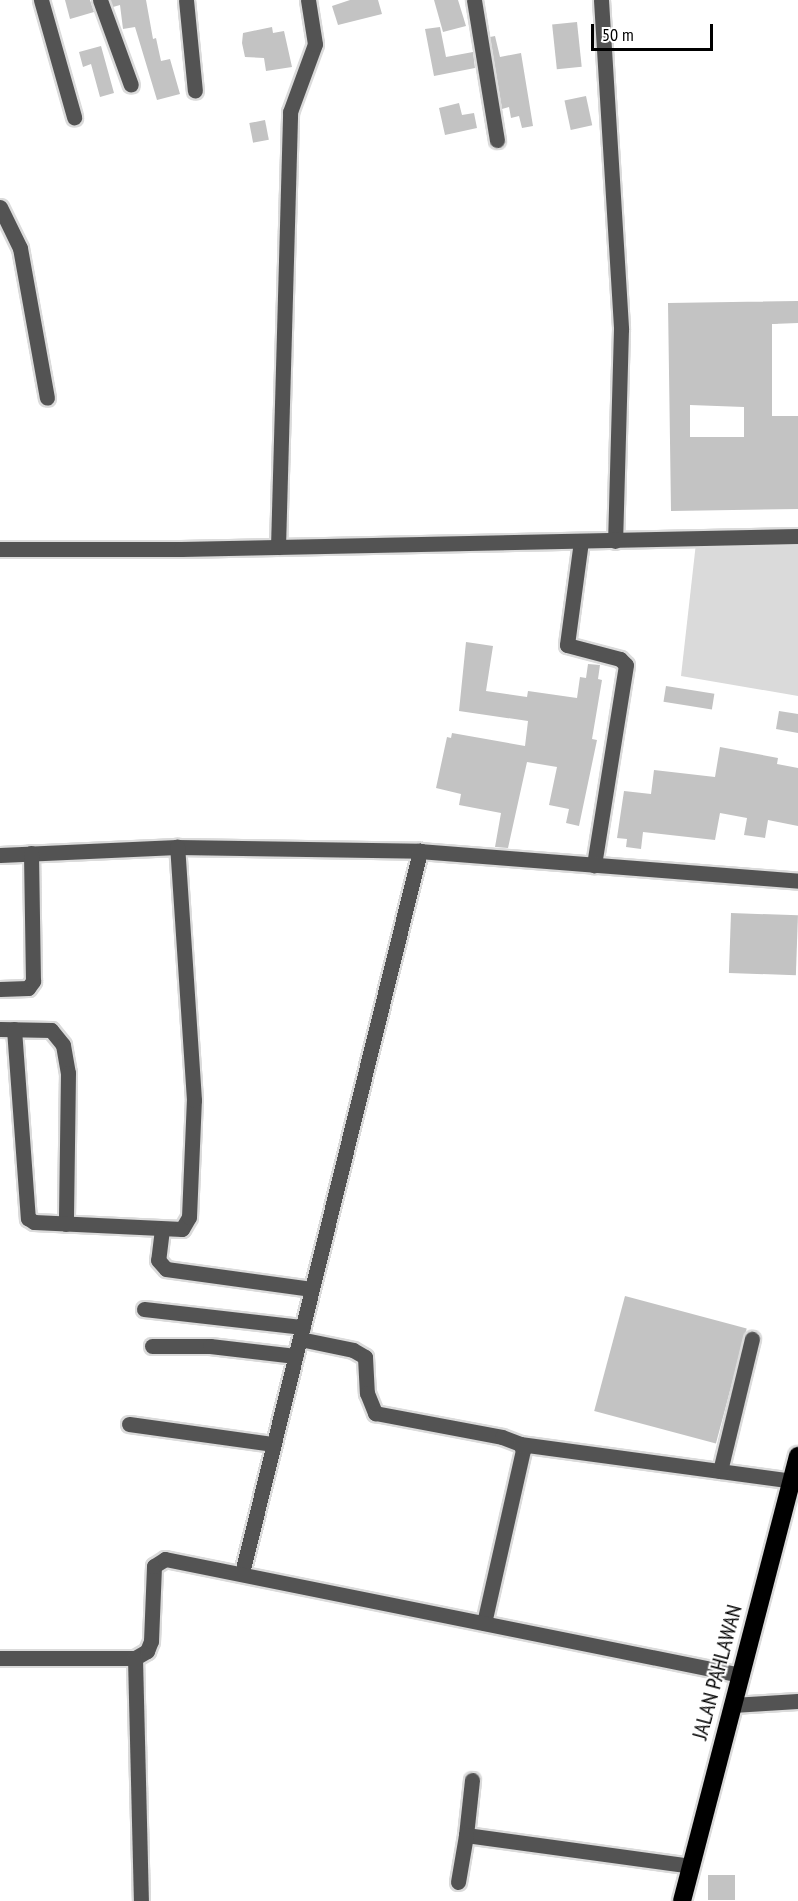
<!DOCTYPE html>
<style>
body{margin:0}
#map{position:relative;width:798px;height:1901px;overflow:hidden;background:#fff;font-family:"PT Sans Narrow",sans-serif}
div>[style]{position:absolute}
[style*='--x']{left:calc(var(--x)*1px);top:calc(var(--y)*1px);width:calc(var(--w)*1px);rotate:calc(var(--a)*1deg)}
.green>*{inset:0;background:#dadada}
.building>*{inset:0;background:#c3c3c3;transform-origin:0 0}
.roads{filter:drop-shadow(2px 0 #dbdbdb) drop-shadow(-2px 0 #dbdbdb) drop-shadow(0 2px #dbdbdb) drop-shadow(0 -2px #dbdbdb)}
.minor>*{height:15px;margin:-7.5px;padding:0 7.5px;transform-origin:7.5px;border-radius:7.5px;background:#535353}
.highway>*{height:18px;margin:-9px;padding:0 9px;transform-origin:9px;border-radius:9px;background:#000}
span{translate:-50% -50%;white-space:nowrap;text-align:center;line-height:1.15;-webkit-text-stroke:4.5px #fff;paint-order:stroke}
.street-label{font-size:22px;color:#000}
.scale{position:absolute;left:591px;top:24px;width:122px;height:27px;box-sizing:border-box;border:3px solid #000;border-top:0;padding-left:8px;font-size:18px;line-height:21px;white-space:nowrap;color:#000;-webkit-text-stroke:4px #fff;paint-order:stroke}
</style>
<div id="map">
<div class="green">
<div style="clip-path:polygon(798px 542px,798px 696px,681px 676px,696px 543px)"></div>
</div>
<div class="building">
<div style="clip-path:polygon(65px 0,90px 0,94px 12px,70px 19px)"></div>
<div style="clip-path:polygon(110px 0,146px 0,153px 39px,156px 38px,161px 61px,170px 59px,180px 94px,157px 100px,135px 27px,123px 29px,120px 5px,113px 7px)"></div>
<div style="clip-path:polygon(350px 0,378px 0,382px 14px,338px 25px,332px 6px)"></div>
<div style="clip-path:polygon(434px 0,458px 0,466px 26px,443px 32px)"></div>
<div style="left:577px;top:22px;width:45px;height:25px;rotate:84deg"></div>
<div style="clip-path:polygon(272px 27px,273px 33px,284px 31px,292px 67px,266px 71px,264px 58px,245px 57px,242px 43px,243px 33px)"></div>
<div style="clip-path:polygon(440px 27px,446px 57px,473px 52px,475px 68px,434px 76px,425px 29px)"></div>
<div style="clip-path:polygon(495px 36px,500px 57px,521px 53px,533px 126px,522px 128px,519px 116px,511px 118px,509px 107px,502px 109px,490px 37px)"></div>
<div style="clip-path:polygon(101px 46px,114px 93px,100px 97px,91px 64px,83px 67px,79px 52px)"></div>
<div style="left:586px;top:96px;width:30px;height:22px;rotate:78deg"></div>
<div style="clip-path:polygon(459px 103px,462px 115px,474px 113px,477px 128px,445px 135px,439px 108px)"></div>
<div style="left:265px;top:120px;width:20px;height:16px;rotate:79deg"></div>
<div style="clip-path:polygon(evenodd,798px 301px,798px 323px,772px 324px,772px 416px,798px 416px,798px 509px,671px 511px,668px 303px,798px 301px,690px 405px,744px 407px,744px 437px,690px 437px,690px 405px)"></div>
<div style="clip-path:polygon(466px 642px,493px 646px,486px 691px,527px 697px,528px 691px,577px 698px,580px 677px,586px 678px,588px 664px,600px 665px,598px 679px,602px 680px,592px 739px,597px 740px,579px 826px,566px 823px,569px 809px,549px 805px,557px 767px,527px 762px,508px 848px,495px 847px,501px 813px,459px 805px,461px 794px,436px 788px,447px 737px,451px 738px,452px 733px,525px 746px,528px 721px,459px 711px)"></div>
<div style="left:666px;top:686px;width:49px;height:16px;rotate:9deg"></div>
<div style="clip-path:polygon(779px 711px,798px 714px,798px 733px,776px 729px)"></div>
<div style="clip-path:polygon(720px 747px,778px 758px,777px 764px,798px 768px,798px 826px,768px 820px,765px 838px,744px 835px,747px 818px,720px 813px,715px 840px,643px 832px,641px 849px,626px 847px,627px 839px,617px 838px,624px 791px,651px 794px,654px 770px,715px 777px)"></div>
<div style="left:731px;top:913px;width:67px;height:60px;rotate:2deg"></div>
<div style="left:625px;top:1296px;width:126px;height:119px;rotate:15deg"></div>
<div style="left:708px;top:1875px;width:27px;height:25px"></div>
</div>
<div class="roads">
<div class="minor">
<div style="--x:41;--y:0;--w:122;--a:74.2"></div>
<div style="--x:100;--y:0;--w:90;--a:70"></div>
<div style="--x:186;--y:0;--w:91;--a:84.4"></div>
<div style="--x:474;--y:0;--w:142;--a:80.7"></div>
<div style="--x:601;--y:0;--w:330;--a:86.5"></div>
<div style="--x:621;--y:329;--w:212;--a:91.6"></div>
<div style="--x:0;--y:207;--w:46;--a:64"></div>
<div style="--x:20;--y:248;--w:152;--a:79.8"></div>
<div style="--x:581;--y:541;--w:105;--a:97.7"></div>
<div style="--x:567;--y:645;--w:55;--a:14.8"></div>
<div style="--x:620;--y:659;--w:8;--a:45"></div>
<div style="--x:626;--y:665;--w:203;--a:99.1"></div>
<div style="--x:278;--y:547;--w:435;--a:-88.4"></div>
<div style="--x:290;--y:112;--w:72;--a:-69.8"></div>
<div style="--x:315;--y:44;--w:45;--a:-99"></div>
<div style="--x:0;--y:549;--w:181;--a:0"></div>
<div style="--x:181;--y:549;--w:617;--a:-1.21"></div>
<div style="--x:0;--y:855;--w:177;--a:-2.6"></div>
<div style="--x:177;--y:847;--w:243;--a:0.9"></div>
<div style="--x:420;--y:851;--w:379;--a:4.5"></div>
<div style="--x:0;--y:989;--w:28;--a:-2"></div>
<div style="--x:28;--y:988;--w:9;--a:-54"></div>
<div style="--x:33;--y:981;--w:128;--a:-90.9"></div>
<div style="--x:0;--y:1029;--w:51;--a:1.1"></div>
<div style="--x:51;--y:1030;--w:19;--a:51"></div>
<div style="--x:63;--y:1045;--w:28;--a:80"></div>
<div style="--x:68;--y:1073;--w:151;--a:90.8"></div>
<div style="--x:14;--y:1029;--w:190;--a:85.8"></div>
<div style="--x:28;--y:1218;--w:7;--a:34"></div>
<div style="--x:34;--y:1222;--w:148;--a:2.7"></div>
<div style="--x:182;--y:1229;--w:14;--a:-60"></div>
<div style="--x:189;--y:1217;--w:117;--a:-87.6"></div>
<div style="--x:194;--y:1100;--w:254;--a:-93.8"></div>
<div style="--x:162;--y:1229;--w:31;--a:97"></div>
<div style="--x:158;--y:1260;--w:12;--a:48"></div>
<div style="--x:166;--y:1269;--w:147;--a:7.8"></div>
<div style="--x:144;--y:1309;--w:160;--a:6.5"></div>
<div style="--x:300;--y:1339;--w:54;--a:11.7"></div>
<div style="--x:353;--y:1350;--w:14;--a:30"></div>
<div style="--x:365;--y:1357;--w:36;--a:87"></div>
<div style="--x:367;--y:1393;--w:22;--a:68"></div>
<div style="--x:375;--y:1413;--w:129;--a:10.7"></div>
<div style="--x:502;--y:1437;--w:19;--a:21"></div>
<div style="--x:520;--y:1444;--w:7;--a:63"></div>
<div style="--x:523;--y:1450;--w:177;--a:102.7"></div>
<div style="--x:152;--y:1346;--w:58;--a:0"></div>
<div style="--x:210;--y:1346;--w:86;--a:6.7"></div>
<div style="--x:129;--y:1424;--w:146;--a:7.9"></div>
<div style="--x:520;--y:1444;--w:275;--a:7.7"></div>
<div style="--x:720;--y:1471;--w:136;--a:-76.4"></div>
<div style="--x:242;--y:1573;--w:744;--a:-76.15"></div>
<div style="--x:0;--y:1658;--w:135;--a:0"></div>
<div style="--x:135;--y:1658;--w:14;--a:-30"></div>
<div style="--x:147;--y:1651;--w:11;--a:-68"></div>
<div style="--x:151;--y:1641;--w:75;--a:-87.7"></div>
<div style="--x:154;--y:1566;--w:13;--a:-32"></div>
<div style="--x:165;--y:1559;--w:588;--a:11.39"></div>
<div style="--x:135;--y:1658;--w:243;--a:88.6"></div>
<div style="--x:732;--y:1705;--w:66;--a:-3.5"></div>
<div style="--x:472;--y:1780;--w:55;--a:96.2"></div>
<div style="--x:466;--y:1835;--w:227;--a:7.8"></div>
<div style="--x:458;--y:1882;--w:48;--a:-80.3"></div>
</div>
<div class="highway">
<div style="--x:682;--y:1901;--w:460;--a:-75.4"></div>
</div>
</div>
<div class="street-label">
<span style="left:717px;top:1672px;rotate:-75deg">JALAN PAHLAWAN</span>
</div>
<div class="scale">50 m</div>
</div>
